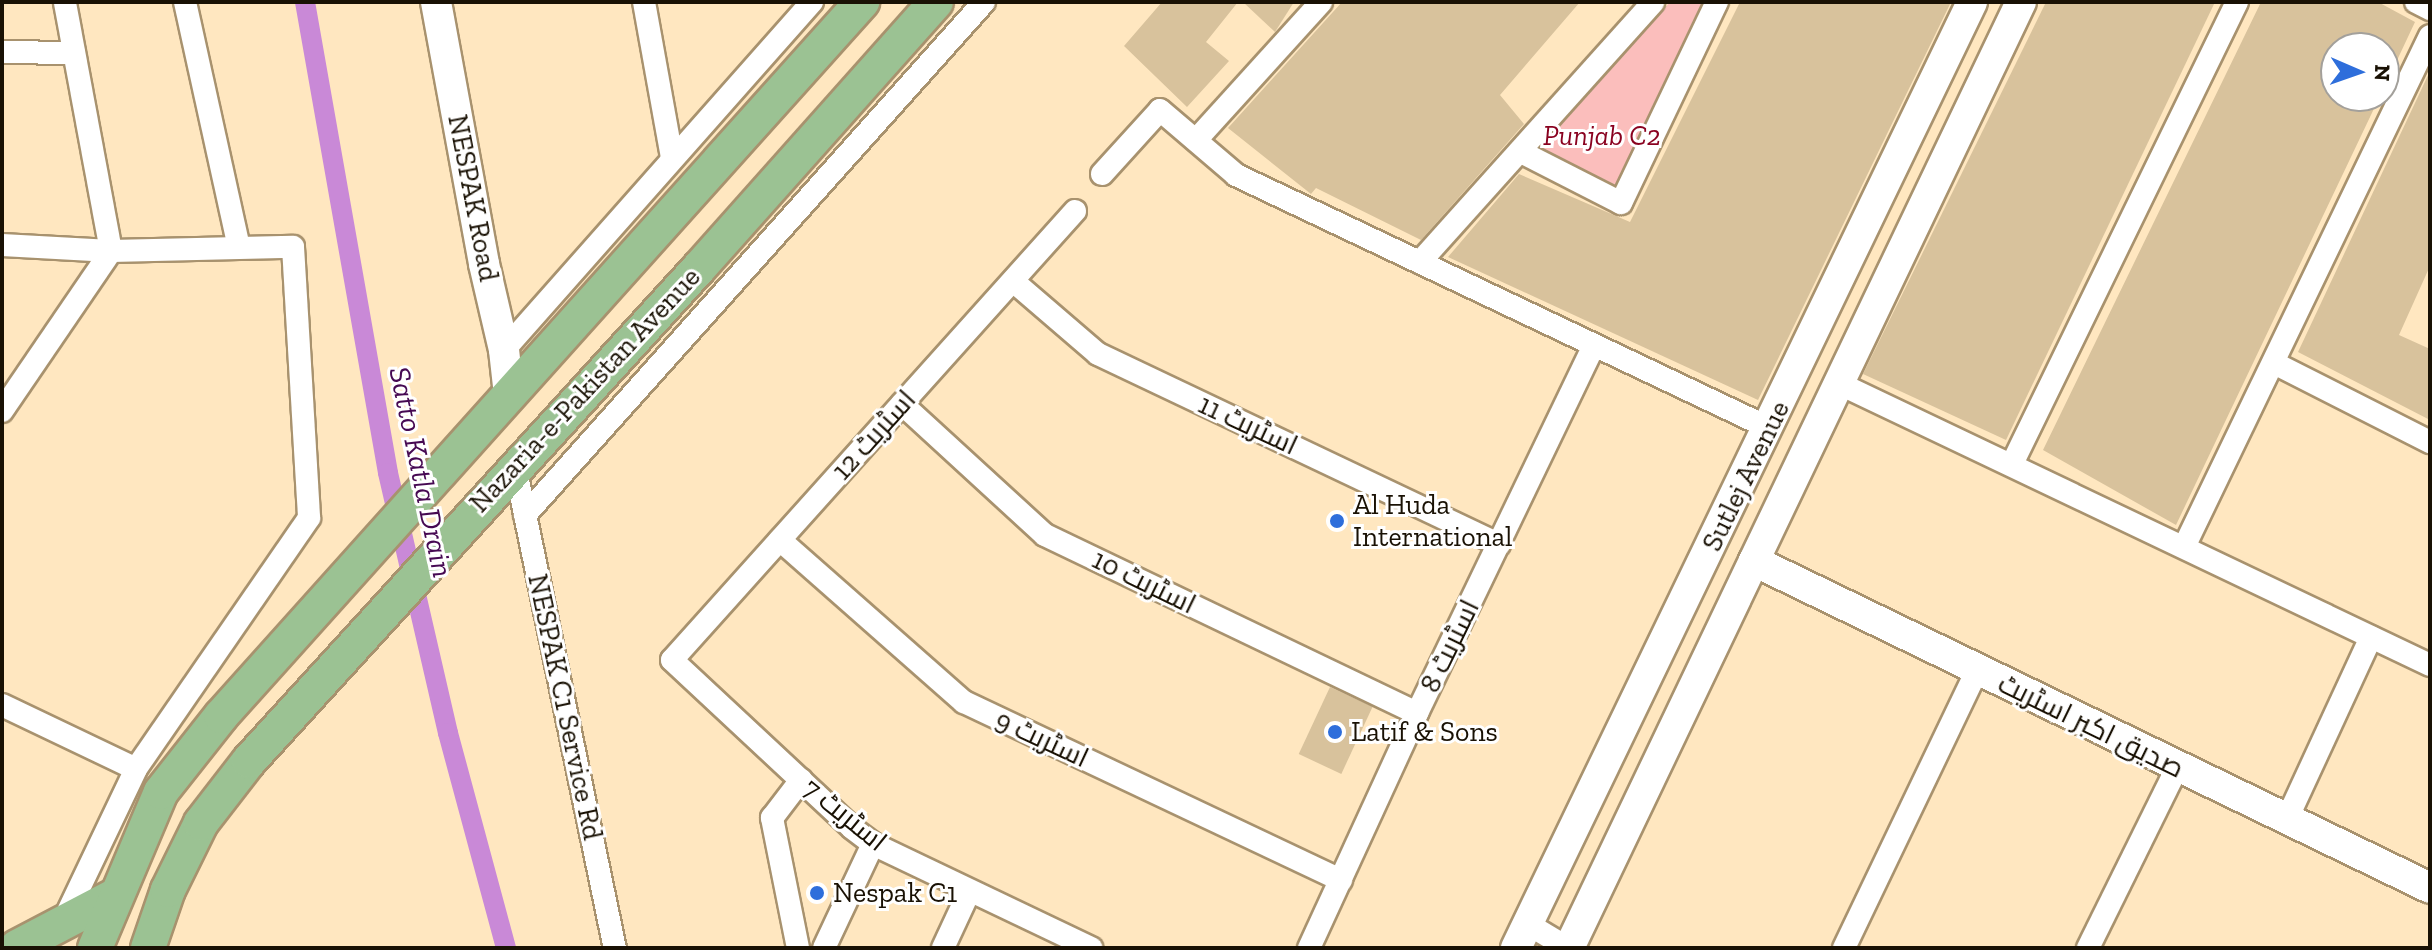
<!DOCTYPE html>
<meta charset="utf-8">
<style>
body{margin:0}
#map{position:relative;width:2432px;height:950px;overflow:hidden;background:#ffe7c0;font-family:"Zilla Slab",Cairo,serif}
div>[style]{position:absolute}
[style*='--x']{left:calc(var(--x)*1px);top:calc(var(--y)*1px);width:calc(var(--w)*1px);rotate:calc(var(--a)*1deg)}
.green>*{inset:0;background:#fbbebc}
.canal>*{height:20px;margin:-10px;padding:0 10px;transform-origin:10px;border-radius:10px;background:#c989d7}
.building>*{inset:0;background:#d8c29c;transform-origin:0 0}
.roads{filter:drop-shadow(2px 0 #a8926e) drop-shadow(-2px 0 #a8926e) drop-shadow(0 2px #a8926e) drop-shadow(0 -2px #a8926e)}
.street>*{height:22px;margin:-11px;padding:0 11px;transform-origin:11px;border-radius:11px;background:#fff}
.secondary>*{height:30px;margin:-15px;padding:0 15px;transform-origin:15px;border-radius:15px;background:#fff}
.primary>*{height:34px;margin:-17px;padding:0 17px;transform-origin:17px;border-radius:17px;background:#9bc293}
.dots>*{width:22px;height:22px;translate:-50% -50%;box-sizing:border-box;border:4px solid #fff;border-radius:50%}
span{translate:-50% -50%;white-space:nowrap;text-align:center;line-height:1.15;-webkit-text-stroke:6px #fff;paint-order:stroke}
.park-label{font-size:28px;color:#89011f;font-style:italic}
.street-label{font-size:28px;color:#191104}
.poi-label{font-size:28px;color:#191104}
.left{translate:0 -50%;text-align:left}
.water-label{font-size:30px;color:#460952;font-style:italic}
.frame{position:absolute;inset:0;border:4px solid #191104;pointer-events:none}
.north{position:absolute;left:2320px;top:32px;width:80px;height:80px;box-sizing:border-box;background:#fff;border:2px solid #a3a09b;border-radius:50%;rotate:92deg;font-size:22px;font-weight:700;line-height:32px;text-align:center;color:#191104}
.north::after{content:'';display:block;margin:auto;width:28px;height:36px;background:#2e6edb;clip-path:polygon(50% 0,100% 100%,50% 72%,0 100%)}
</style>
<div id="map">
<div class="green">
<div style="clip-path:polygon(1670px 2px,1707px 2px,1620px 188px,1539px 149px)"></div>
</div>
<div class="canal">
<div style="--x:305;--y:2;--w:478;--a:80"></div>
<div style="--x:388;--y:473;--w:267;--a:77"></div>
<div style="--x:448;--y:733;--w:223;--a:74.9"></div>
</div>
<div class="building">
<div style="clip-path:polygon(1162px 2px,1238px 2px,1206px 42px,1229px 61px,1187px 107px,1124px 46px)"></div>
<div style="clip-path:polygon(1243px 2px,1294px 2px,1275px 32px)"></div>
<div style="clip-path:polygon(1342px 2px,1580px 2px,1500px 95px,1524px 124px,1421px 240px,1316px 188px,1311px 194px,1228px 128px)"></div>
<div style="clip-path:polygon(1740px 2px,1951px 2px,1758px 400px,1448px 257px,1519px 174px,1630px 222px)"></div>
<div style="clip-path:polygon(2046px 2px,2215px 2px,2006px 440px,1863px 374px)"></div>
<div style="clip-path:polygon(2261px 2px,2378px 2px,2415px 22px,2384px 88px,2384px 48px,2336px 48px,2336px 96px,2380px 96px,2176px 525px,2043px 450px)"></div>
<div style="clip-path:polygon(2430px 71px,2430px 266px,2399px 335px,2430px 349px,2430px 420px,2298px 352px)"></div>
<div style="left:1330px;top:687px;width:47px;height:74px;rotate:25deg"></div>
</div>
<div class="roads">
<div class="street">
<div style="--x:185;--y:2;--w:251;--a:77.6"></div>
<div style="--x:644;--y:2;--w:158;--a:79.8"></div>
<div style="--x:2416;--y:2;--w:16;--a:27"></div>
<div style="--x:2;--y:52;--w:72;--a:0.8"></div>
<div style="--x:1196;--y:140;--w:186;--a:-47.8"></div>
<div style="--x:1521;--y:152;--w:112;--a:27"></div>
<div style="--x:1621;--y:203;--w:223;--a:-64.5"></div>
<div style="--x:1102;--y:174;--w:86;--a:-47.8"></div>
<div style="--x:1160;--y:110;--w:100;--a:40.5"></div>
<div style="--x:1236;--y:175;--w:590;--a:25.39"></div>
<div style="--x:1075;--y:211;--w:603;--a:131.91"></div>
<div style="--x:672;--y:660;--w:246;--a:43"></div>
<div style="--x:852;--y:828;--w:26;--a:37"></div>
<div style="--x:873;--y:844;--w:242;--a:25.5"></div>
<div style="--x:2;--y:245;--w:109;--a:3.2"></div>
<div style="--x:111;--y:251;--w:182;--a:-1.3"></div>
<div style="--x:293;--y:247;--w:271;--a:86.6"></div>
<div style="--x:309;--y:518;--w:305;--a:124.6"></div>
<div style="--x:136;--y:769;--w:172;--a:115.5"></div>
<div style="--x:1420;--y:262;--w:349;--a:-48.1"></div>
<div style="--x:1013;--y:281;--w:112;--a:40.7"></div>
<div style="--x:1098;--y:354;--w:444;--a:25.4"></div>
<div style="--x:504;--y:350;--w:465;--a:-48.5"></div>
<div style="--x:2274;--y:363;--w:175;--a:26.9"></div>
<div style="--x:1838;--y:383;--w:656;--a:25.47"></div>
<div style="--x:902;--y:404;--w:194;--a:42.5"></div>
<div style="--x:1045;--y:535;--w:412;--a:25.6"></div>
<div style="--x:2;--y:411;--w:194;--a:-55.7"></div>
<div style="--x:111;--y:251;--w:253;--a:-100.5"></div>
<div style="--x:2012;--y:464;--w:514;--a:-64.03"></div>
<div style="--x:515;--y:466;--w:492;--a:78.3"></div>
<div style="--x:525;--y:515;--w:688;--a:-48.18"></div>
<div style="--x:780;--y:540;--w:245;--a:41.4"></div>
<div style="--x:964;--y:702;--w:417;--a:25.3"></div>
<div style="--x:2184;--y:547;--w:567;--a:-64.29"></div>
<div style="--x:2;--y:705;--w:148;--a:25.5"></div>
<div style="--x:2287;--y:819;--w:200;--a:-65.2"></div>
<div style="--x:1528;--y:924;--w:47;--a:31"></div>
<div style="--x:798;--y:948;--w:133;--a:-101.3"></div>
<div style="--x:772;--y:818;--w:48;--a:-52.7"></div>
<div style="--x:824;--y:948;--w:115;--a:-64.8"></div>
<div style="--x:943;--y:948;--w:62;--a:-65.1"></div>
<div style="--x:1309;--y:948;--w:259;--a:-65.3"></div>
<div style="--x:1417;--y:713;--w:408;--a:-64.3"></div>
<div style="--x:1844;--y:948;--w:307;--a:-64.4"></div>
<div style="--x:2088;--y:948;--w:201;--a:-63.7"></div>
</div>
<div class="secondary">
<div style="--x:436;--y:2;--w:266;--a:79.6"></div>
<div style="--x:484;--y:264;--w:88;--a:76.9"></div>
<div style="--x:504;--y:350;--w:45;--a:83.7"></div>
<div style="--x:1754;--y:561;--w:751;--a:25.81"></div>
<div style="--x:1516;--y:948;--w:1050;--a:-64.26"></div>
<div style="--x:1569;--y:948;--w:1048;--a:-64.46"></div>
</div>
<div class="primary">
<div style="--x:17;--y:947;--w:112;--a:-27.7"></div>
<div style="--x:95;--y:948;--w:169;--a:-67.1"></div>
<div style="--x:161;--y:792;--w:97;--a:-51.7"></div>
<div style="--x:221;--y:716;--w:960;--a:-48.08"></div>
<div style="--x:148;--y:948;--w:61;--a:-71"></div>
<div style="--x:168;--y:890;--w:75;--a:-63.8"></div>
<div style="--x:201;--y:823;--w:78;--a:-52.3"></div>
<div style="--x:249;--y:761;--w:667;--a:-47.61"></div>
<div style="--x:699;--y:268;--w:356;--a:-48.3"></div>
</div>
</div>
<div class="dots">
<div style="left:1337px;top:521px;background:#2e6edb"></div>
<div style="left:1335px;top:732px;background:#2e6edb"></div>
<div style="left:817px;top:893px;background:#2e6edb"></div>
</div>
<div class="park-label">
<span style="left:1602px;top:136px">Punjab C2</span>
</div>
<div class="street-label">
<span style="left:473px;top:198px;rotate:79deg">NESPAK Road</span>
<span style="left:585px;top:390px;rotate:-47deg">Nazaria-e-Pakistan Avenue</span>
<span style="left:1248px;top:425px;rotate:25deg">اسٹریٹ 11</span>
<span style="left:874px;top:435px;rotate:-48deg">اسٹریٹ 12</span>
<span style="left:1746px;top:476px;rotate:-64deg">Sutlej Avenue</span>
<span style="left:1144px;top:582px;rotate:26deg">اسٹریٹ 10</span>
<span style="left:1450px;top:646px;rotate:-64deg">اسٹریٹ 8</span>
<span style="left:565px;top:707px;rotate:78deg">NESPAK C1 Service Rd</span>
<span style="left:2091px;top:726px;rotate:26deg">صدیق اکبر اسٹریٹ</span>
<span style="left:1042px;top:739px;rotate:25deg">اسٹریٹ 9</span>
<span style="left:845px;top:815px;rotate:39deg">اسٹریٹ 7</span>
</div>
<div class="poi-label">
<span class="left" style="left:1353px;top:521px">Al Huda<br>International</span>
<span class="left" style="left:1351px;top:732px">Latif &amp; Sons</span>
<span class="left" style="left:833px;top:893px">Nespak C1</span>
</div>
<div class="water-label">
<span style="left:421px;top:472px;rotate:78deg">Satto Katla Drain</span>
</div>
<div class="frame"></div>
<div class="north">N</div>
</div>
